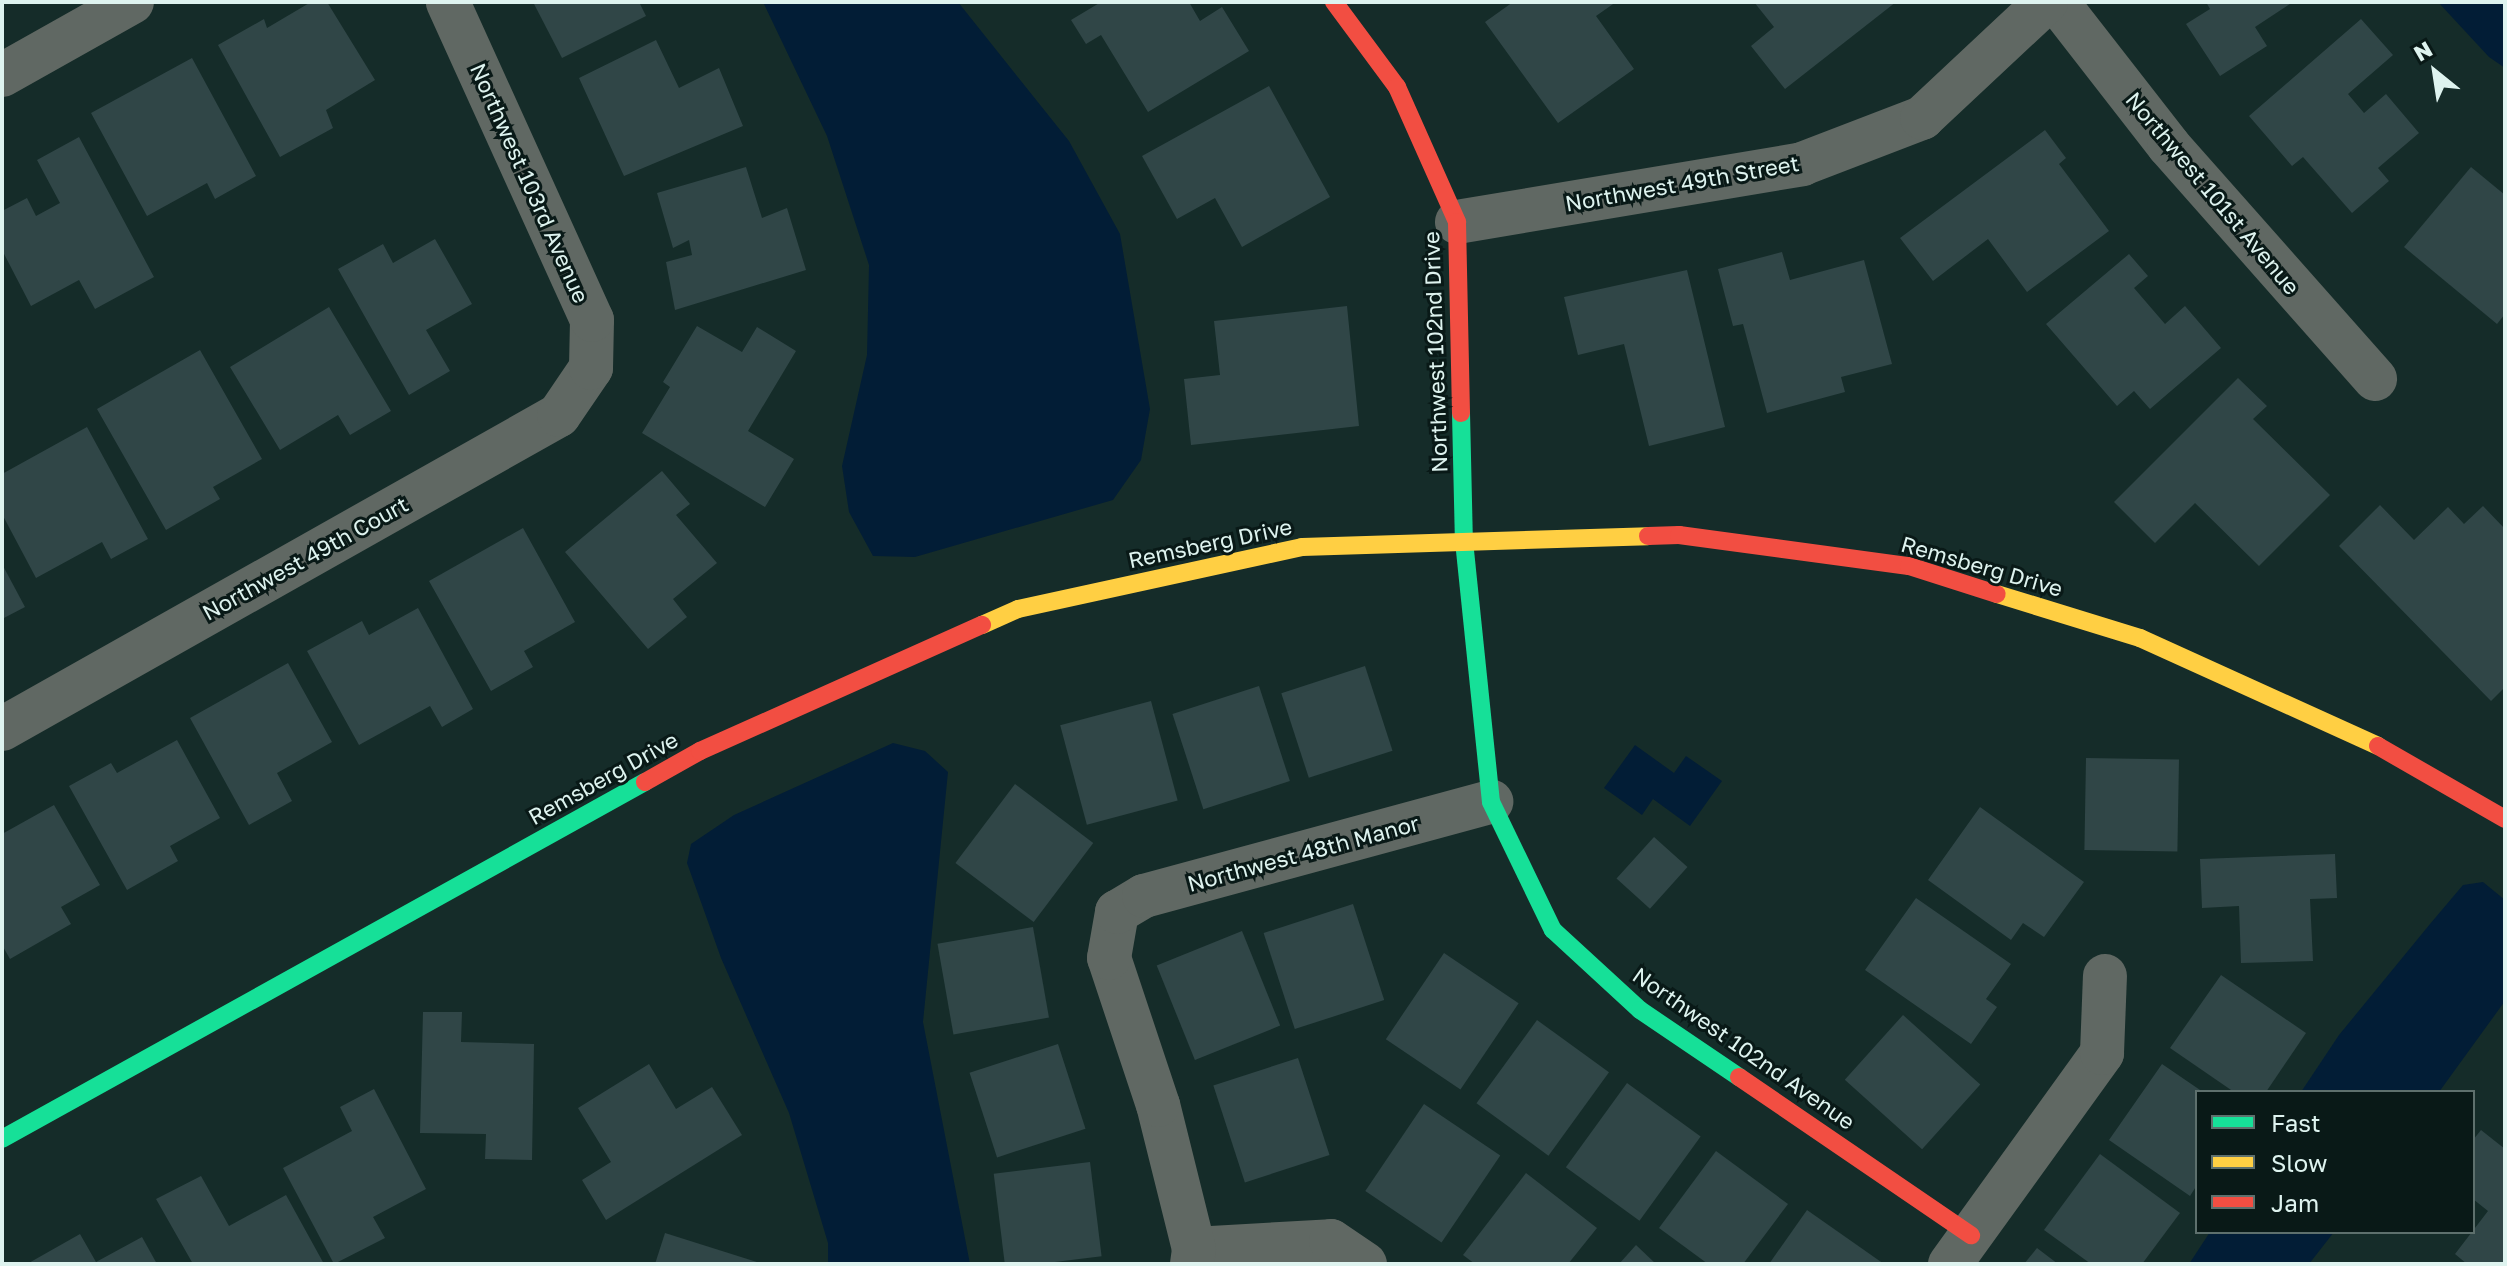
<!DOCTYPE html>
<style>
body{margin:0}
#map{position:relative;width:2507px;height:1266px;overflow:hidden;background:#152c29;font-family:"Golos Text",sans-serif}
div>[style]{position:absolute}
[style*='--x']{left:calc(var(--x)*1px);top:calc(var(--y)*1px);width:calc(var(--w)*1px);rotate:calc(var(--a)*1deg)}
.water>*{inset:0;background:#021d36}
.building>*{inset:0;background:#304647;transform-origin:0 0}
.street>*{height:44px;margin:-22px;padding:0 22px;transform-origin:22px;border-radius:22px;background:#606863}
.fast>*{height:18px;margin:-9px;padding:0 9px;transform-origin:9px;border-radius:9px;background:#16e098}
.slow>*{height:18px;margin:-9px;padding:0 9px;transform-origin:9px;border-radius:9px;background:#ffcf43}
.jam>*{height:18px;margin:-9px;padding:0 9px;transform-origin:9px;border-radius:9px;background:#f24e42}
span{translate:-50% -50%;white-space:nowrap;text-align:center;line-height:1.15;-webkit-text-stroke:6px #091917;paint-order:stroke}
.street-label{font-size:22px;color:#def3ef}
.frame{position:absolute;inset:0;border:4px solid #def3ef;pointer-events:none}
.legend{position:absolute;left:2195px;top:1090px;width:280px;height:144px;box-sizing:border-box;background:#091917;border:2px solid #5e706d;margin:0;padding:10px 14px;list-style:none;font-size:24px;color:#def3ef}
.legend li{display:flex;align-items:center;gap:16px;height:40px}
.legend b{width:40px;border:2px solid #5e706d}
.north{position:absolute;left:2395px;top:32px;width:80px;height:80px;-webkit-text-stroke:6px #091917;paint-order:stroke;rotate:330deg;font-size:22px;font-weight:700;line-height:32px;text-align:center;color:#def3ef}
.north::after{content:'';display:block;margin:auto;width:28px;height:36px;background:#def3ef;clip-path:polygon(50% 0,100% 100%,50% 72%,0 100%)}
</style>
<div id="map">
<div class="water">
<div style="clip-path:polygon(763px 2px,958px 2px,1069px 141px,1120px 234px,1150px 409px,1141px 460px,1113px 500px,915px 557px,873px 556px,849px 512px,842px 466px,867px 355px,869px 265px,827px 136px)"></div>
<div style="clip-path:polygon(2438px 2px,2505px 2px,2505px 68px,2489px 57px)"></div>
<div style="clip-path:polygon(893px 743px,925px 751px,948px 772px,923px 1022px,970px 1264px,828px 1264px,828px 1243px,789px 1113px,721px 958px,687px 863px,691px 844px,734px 815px)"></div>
<div style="clip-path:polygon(1635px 745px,1674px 773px,1686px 756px,1722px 781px,1690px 826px,1653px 799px,1642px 815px,1604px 788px)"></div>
<div style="clip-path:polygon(2483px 882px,2505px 900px,2505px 1001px,2439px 1092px,2301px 1092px,2339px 1035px,2430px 924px,2463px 885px)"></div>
<div style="clip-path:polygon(2210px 1232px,2334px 1232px,2309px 1264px,2189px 1264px)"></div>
</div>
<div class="building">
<div style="clip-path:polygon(311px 2px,327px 2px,375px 80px,326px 110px,333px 128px,280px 157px,218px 45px,264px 19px,267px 28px)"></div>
<div style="clip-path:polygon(533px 2px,639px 2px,646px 16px,562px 58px)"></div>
<div style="clip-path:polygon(1101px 2px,1189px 2px,1200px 21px,1222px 7px,1249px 51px,1148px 112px,1101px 35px,1086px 44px,1071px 20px)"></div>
<div style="clip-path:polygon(1513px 2px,1616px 2px,1596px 16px,1634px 69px,1558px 123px,1485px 22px)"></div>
<div style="clip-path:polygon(1754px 2px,1896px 2px,1785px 89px,1751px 46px,1774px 27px)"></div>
<div style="clip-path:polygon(2206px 2px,2293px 2px,2255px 27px,2267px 46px,2220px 76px,2186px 24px,2210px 9px)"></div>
<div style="clip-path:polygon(2361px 19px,2393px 55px,2348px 94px,2364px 113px,2386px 94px,2419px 133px,2378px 168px,2389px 181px,2352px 213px,2303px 157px,2292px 166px,2249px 116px)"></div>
<div style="clip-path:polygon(656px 40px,679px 88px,719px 68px,743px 126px,624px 176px,579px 78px)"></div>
<div style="clip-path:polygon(192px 58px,256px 176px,215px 199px,207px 183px,147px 216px,91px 113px)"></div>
<div style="clip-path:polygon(1269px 86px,1330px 197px,1242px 247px,1215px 198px,1177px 219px,1142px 156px)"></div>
<div style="clip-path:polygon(2045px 130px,2066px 158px,2059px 164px,2109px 231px,2027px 292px,1988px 239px,1933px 281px,1900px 238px)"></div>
<div style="clip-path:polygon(79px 137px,154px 277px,95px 309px,79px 280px,31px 306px,2px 250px,2px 211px,27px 198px,36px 216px,60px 203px,37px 160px)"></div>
<div style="clip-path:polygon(746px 167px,762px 218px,787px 208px,806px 270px,675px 310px,666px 262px,692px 255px,689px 240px,673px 248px,657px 193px)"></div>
<div style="clip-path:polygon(2471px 167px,2505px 195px,2505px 314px,2497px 324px,2404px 247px)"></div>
<div style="clip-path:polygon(435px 239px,472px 304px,426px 330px,450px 371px,409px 395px,338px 269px,383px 244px,393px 263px)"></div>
<div style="clip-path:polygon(1782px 252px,1790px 280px,1864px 260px,1892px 364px,1841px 377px,1845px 392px,1767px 413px,1743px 324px,1733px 326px,1718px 269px)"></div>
<div style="clip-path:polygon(2129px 254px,2148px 276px,2134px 288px,2165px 324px,2185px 306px,2221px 348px,2150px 409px,2134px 391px,2117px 406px,2046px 324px)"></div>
<div style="clip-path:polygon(1687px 270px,1725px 427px,1649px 446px,1624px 344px,1578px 355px,1564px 297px)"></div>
<div style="clip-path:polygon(1347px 306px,1359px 426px,1191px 445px,1184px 379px,1220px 375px,1214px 321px)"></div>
<div style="clip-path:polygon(329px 307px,391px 411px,350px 435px,338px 415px,280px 450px,230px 367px)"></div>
<div style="clip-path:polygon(697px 326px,742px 352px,757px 327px,796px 351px,748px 431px,794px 459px,765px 507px,642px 433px,670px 387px,663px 382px)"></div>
<div style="clip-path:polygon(200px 350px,262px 459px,213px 487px,220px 499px,166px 530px,97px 409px)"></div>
<div style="clip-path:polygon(2238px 378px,2267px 406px,2253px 419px,2330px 495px,2259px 566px,2195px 503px,2155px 543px,2114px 502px)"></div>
<div style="clip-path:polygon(87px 427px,148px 539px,111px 559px,102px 542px,36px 578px,2px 514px,2px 474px)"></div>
<div style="clip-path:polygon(662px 471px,690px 504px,676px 515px,717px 563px,673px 599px,687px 617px,648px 649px,565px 552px)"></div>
<div style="clip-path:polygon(2380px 505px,2414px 540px,2448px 507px,2464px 524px,2483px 506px,2505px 529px,2505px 687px,2491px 701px,2339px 546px)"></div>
<div style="clip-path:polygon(523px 528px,575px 622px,524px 651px,533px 667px,491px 691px,429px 581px)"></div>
<div style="clip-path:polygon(2px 564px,25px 607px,2px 619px)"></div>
<div style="clip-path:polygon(418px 608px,473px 709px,442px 727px,430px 706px,359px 745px,307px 651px,362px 621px,369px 635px)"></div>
<div style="clip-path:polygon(288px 663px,332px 742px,277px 773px,292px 801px,249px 825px,190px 718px)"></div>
<div style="left:1365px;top:666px;width:89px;height:88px;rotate:72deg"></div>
<div style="left:1259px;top:686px;width:100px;height:91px;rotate:72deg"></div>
<div style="left:1151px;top:701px;width:103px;height:94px;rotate:75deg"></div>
<div style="clip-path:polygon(177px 740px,220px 818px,170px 846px,178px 861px,127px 890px,69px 786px,111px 763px,117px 773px)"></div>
<div style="left:2086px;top:758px;width:93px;height:92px;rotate:1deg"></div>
<div style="left:1015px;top:784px;width:98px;height:99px;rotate:37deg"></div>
<div style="clip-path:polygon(54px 805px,100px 885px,61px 907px,71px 924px,10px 959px,2px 945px,2px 834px)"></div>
<div style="clip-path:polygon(1980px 807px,2084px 882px,2044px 937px,2023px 923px,2011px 940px,1928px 880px)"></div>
<div style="left:1654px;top:837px;width:45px;height:56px;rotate:42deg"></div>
<div style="clip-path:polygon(2335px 854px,2337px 898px,2310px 899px,2313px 961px,2241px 963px,2239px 906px,2202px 908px,2200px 859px)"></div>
<div style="clip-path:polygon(1916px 898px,2011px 964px,1986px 999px,1997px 1007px,1971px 1044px,1865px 970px)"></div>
<div style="left:1353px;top:904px;width:101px;height:94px;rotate:72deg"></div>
<div style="left:1033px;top:927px;width:92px;height:97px;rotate:80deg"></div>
<div style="left:1242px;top:931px;width:102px;height:92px;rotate:68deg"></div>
<div style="left:1444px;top:953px;width:90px;height:104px;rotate:34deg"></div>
<div style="clip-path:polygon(2221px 975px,2306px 1033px,2266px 1092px,2234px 1092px,2170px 1048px)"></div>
<div style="clip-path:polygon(423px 1012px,462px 1012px,461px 1042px,534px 1044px,532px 1160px,485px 1159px,486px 1134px,420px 1133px)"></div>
<div style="left:1903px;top:1015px;width:104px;height:87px;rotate:42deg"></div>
<div style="left:1537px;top:1020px;width:89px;height:103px;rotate:36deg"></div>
<div style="left:1058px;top:1044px;width:89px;height:93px;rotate:72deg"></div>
<div style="left:1298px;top:1058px;width:102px;height:89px;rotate:72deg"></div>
<div style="clip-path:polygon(649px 1064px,676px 1109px,712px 1087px,742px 1135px,606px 1220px,582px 1180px,611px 1162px,578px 1108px)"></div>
<div style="clip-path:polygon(2162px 1064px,2203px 1092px,2197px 1092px,2197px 1185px,2190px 1196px,2109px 1140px)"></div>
<div style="left:1627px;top:1083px;width:91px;height:104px;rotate:36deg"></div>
<div style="clip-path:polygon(374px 1089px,426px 1189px,373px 1217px,385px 1238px,334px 1264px,283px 1168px,352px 1131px,340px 1107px)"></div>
<div style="left:1424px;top:1104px;width:92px;height:105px;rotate:34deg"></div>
<div style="clip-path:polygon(2481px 1130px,2505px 1149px,2505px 1264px,2467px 1264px,2455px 1254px,2488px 1211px,2473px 1199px,2473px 1140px)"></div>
<div style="clip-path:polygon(1716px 1151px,1788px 1204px,1743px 1264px,1708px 1264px,1659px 1228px)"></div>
<div style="clip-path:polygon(2100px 1154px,2180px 1213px,2142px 1264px,2091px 1264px,2044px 1230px)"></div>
<div style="left:1090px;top:1162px;width:95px;height:97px;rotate:83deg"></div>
<div style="clip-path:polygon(1526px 1173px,1597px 1228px,1568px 1264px,1475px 1264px,1463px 1255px)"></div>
<div style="clip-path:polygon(201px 1176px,229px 1226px,286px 1195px,324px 1264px,193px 1264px,156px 1199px)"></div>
<div style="clip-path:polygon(1807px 1210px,1884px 1264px,1769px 1264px)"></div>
<div style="clip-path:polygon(665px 1233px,760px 1263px,760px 1264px,655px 1264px)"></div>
<div style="clip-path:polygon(80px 1234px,96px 1262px,142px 1237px,157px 1264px,27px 1264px)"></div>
<div style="clip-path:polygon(1636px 1245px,1656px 1264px,1619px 1264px)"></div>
<div style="clip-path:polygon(2037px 1248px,2058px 1264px,2024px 1264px)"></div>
</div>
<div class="street">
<div style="--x:2057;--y:2;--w:182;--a:52.1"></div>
<div style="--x:2169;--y:146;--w:311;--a:48.5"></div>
<div style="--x:2;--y:75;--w:149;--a:-29.3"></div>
<div style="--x:1457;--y:222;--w:350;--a:-9.5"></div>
<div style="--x:1802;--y:164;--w:129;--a:-21"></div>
<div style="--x:1922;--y:118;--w:170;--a:-43.1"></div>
<div style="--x:2;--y:729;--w:639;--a:-29.41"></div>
<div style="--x:559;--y:415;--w:57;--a:-55.8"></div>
<div style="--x:591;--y:368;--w:48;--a:-88.8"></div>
<div style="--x:592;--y:320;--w:349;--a:-114.4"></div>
<div style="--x:1194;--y:1249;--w:137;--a:-3.3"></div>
<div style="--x:1331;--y:1241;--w:41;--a:34.1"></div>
<div style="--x:1192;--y:1264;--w:15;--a:-82"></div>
<div style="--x:1194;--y:1249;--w:148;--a:-104"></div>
<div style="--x:1158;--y:1105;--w:155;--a:-108.4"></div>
<div style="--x:1109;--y:958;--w:47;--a:-80.1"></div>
<div style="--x:1117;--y:912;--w:31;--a:-31"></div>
<div style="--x:1144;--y:896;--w:360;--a:-15.2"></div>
<div style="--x:1950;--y:1264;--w:260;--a:-54.2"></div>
<div style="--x:2102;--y:1053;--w:77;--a:-87.8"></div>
</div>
<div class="fast">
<div style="--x:1461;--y:413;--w:128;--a:88.7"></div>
<div style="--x:1464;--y:541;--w:262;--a:84.1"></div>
<div style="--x:1491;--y:802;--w:142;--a:64.2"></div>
<div style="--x:1553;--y:930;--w:118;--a:42.6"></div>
<div style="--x:1640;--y:1010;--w:120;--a:34.1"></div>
<div style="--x:2;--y:1139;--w:735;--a:-29.04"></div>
</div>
<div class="slow">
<div style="--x:1997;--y:594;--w:150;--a:17.1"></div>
<div style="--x:2140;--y:638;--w:261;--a:24.4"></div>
<div style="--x:982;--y:625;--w:39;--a:-24"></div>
<div style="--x:1018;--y:609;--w:291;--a:-12.3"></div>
<div style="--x:1302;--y:547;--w:346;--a:-1.8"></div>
</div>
<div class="jam">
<div style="--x:1334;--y:2;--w:106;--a:53.5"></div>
<div style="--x:1397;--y:87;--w:148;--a:66"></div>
<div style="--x:1457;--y:222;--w:191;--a:88.8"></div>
<div style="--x:1648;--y:536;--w:31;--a:-2"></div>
<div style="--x:1679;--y:535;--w:232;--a:7.7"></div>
<div style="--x:1909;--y:566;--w:92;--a:17.7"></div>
<div style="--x:2378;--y:746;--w:146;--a:29.9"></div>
<div style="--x:645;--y:782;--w:63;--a:-29.4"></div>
<div style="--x:700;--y:751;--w:309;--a:-24.1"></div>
<div style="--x:1739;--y:1077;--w:281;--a:34.3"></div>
</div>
<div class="street-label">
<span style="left:530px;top:183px;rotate:66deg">Northwest 103rd Avenue</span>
<span style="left:1682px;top:183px;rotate:-10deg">Northwest 49th Street</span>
<span style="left:2213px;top:193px;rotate:50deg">Northwest 101st Avenue</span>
<span style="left:1435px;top:352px;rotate:-92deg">Northwest 102nd Drive</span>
<span style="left:1210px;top:543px;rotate:-12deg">Remsberg Drive</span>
<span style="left:305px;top:558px;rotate:-29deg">Northwest 49th Court</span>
<span style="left:1982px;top:566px;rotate:16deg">Remsberg Drive</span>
<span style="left:603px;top:778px;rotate:-29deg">Remsberg Drive</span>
<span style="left:1303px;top:853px;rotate:-15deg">Northwest 48th Manor</span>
<span style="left:1744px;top:1048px;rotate:35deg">Northwest 102nd Avenue</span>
</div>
<div class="frame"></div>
<ul class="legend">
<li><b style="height:10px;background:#16e098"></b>Fast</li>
<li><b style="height:10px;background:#ffcf43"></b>Slow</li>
<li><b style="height:10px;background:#f24e42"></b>Jam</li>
</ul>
<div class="north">N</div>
</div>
